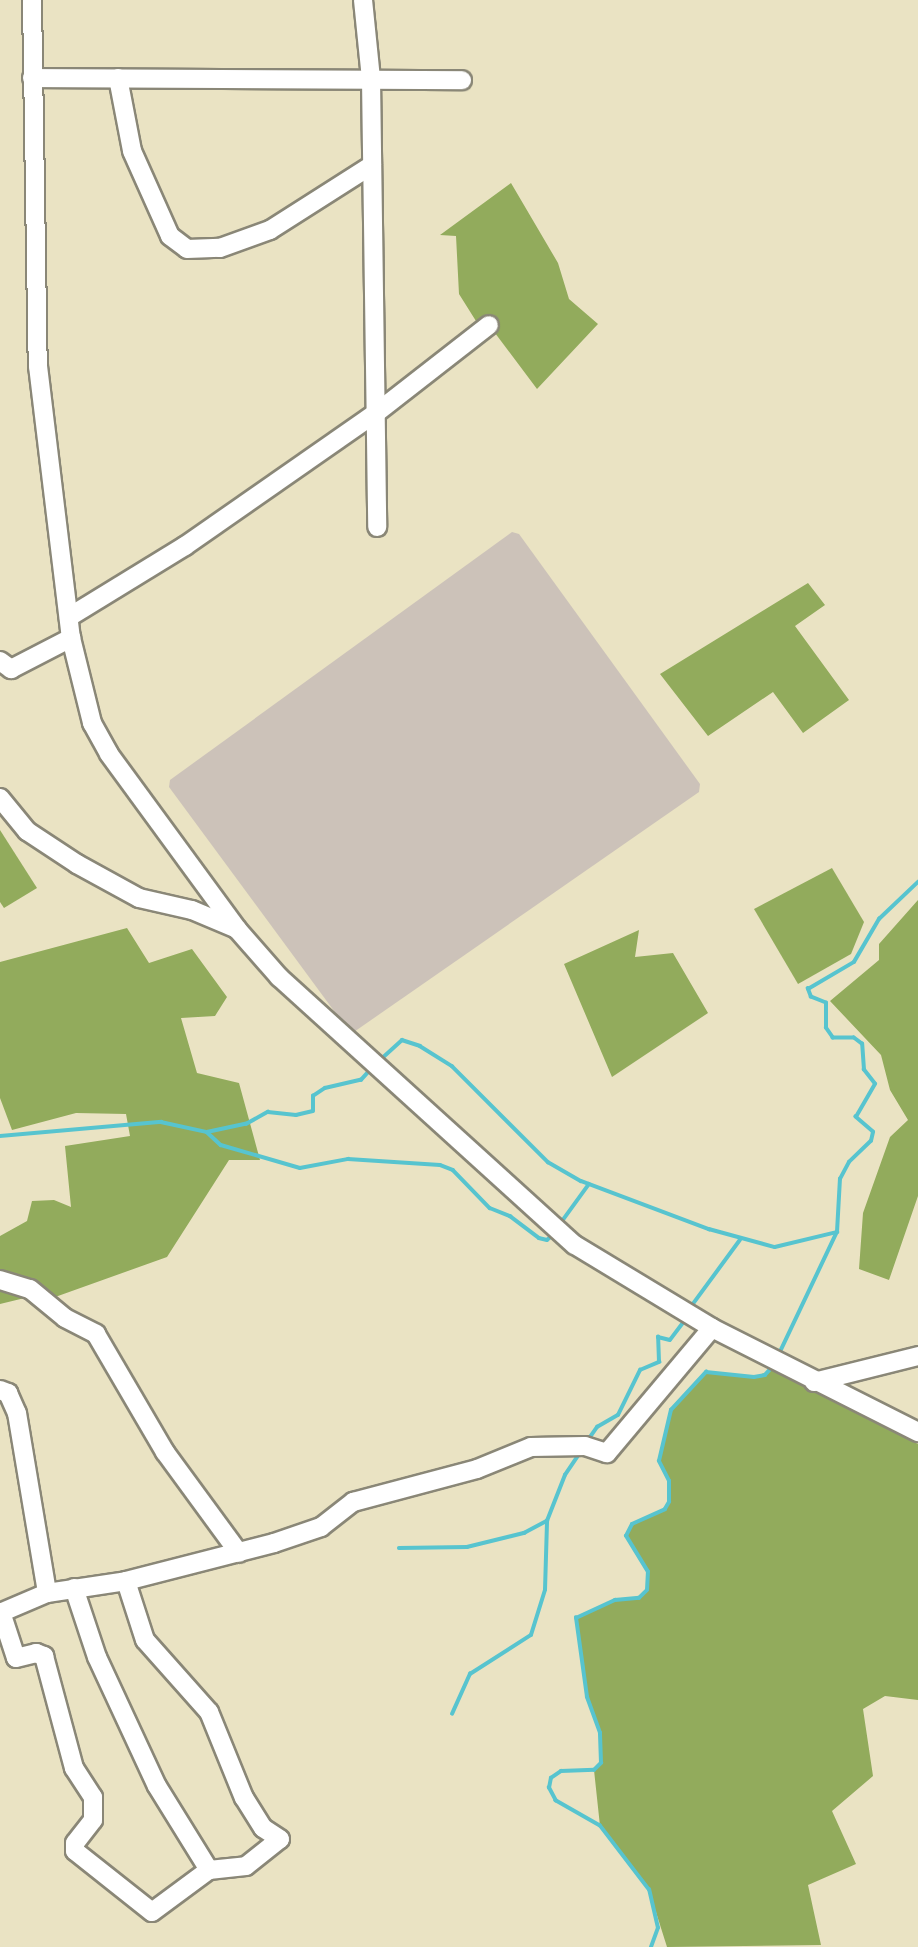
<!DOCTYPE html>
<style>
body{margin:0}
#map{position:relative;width:918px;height:1947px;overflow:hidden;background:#eae3c3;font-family:"IM FELL English",serif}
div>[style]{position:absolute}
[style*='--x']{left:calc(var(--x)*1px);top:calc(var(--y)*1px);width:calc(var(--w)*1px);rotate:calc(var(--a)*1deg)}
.industrial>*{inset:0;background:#ccc2b9}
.forest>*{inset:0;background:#92ab5c}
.stream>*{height:3.5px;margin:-1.75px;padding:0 1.75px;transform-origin:1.75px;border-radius:1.75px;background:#57c4cf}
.roads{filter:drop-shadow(2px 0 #8a8777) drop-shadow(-2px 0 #8a8777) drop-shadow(0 2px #8a8777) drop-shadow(0 -2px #8a8777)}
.minor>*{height:18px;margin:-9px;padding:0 9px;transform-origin:9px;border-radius:9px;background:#fff}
span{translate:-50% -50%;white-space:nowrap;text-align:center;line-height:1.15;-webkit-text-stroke:7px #fbf7ec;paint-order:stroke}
</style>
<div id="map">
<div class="industrial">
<div style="clip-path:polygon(512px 532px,519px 534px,700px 784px,699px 792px,351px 1034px,169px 787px,170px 780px)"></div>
</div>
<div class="forest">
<div style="clip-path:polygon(511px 183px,558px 263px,569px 299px,598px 324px,537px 389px,495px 333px,493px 321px,481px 329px,459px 294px,456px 236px,440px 235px)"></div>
<div style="clip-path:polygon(808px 583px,825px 605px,795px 626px,849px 700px,803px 733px,773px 692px,708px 736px,660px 674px)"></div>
<div style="clip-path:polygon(0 830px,37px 888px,4px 908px,0 902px)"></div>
<div style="clip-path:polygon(832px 868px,864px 922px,851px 954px,798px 984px,754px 909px)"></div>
<div style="clip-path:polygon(918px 900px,918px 1196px,889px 1280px,859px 1269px,863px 1213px,890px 1137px,908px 1120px,890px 1090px,881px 1055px,830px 1001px,879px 960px,879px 944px)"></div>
<div style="clip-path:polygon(127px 928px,149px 963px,192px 949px,227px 997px,215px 1016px,181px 1018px,197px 1073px,239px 1083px,260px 1160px,229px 1160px,167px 1257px,44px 1301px,37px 1295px,0 1304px,0 1236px,27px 1221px,32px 1201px,54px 1200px,71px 1207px,65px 1146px,130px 1136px,126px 1114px,76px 1113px,12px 1130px,0 1098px,0 962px)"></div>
<div style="clip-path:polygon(639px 930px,635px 957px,673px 953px,708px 1013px,612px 1077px,564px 964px)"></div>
<div style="clip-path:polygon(772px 1370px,918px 1444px,918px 1700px,885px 1696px,863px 1709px,873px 1776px,832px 1811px,856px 1864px,808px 1885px,821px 1945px,667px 1947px,649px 1890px,600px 1826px,594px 1770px,600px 1763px,600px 1733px,587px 1697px,576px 1618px,615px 1600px,639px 1598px,647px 1590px,648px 1572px,626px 1536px,632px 1524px,665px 1509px,669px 1502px,669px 1481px,659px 1461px,671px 1410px,706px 1372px,754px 1377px)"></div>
</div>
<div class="stream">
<div style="--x:379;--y:1061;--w:31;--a:-42"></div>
<div style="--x:402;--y:1040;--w:19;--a:18"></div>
<div style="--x:420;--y:1046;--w:38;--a:32"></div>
<div style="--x:452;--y:1066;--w:136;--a:45"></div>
<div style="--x:548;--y:1162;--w:38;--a:30"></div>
<div style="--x:581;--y:1181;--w:137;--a:20.6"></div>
<div style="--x:709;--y:1229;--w:68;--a:15.3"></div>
<div style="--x:775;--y:1247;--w:64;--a:-13.6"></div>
<div style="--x:207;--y:1132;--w:19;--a:43"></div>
<div style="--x:221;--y:1145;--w:82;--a:16.2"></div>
<div style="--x:300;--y:1168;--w:49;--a:-10.6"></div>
<div style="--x:348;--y:1159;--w:92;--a:3.7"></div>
<div style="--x:440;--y:1165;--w:14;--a:21"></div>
<div style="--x:453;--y:1170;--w:53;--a:45.8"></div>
<div style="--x:490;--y:1208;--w:22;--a:22"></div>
<div style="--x:510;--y:1216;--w:36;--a:37"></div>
<div style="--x:539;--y:1238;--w:8;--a:14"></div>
<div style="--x:547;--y:1240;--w:9;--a:-41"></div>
<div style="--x:0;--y:1136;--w:162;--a:-5"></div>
<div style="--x:161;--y:1122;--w:47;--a:12.3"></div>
<div style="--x:207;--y:1132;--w:40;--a:-12"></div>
<div style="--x:246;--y:1124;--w:25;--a:-29"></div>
<div style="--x:268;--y:1112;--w:28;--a:6"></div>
<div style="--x:296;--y:1115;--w:17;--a:-13"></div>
<div style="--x:313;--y:1111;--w:15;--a:-90"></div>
<div style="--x:313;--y:1096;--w:14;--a:-34"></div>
<div style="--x:325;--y:1088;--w:37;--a:-13"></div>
<div style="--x:361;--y:1080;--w:15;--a:-48"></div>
<div style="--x:560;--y:1224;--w:49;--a:-54.1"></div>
<div style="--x:690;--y:1308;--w:84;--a:-53.7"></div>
<div style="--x:778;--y:1356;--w:137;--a:-64.6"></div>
<div style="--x:837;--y:1232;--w:53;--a:-86.8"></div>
<div style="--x:840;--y:1179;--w:19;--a:-62"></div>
<div style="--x:849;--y:1162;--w:30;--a:-44"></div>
<div style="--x:871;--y:1141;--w:9;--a:-77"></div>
<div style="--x:873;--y:1132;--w:23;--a:-139"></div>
<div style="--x:856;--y:1117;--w:38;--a:-60"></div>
<div style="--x:875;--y:1084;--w:18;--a:-128"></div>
<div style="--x:864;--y:1070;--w:26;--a:-94"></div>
<div style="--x:862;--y:1044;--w:10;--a:-143"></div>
<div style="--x:854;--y:1038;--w:21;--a:180"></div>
<div style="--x:833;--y:1038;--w:12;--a:-125"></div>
<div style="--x:826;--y:1028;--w:25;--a:-90"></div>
<div style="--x:826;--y:1003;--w:16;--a:-158"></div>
<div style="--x:811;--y:997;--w:9;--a:-111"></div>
<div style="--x:808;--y:989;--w:53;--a:-30.4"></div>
<div style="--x:854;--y:962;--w:50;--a:-59.8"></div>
<div style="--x:879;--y:919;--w:54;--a:-43.5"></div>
<div style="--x:588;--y:1440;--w:16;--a:-55"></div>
<div style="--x:597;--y:1427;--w:24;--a:-30"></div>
<div style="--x:618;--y:1415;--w:50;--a:-63.9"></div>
<div style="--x:640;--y:1370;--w:21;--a:-23"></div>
<div style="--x:659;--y:1362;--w:25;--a:-92"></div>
<div style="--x:658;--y:1337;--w:12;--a:14"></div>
<div style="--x:670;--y:1340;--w:26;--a:-53"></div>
<div style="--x:399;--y:1548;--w:68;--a:-0.8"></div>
<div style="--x:467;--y:1547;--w:59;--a:-13.8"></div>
<div style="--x:524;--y:1533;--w:26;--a:-28"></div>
<div style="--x:547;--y:1521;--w:49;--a:-68.6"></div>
<div style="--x:565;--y:1475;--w:27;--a:-56"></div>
<div style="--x:452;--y:1714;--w:44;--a:-65.8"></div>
<div style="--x:470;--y:1674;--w:72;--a:-32.6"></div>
<div style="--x:531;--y:1635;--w:47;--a:-72.7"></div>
<div style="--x:545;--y:1590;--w:69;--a:-88.3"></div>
<div style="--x:651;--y:1947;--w:20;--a:-70"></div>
<div style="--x:658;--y:1928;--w:39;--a:-103"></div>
<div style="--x:649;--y:1890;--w:81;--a:-127.4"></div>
<div style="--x:600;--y:1826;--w:51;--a:-150.4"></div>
<div style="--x:556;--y:1801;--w:15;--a:-118"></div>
<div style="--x:549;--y:1788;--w:10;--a:-79"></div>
<div style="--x:551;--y:1778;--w:12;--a:-35"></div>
<div style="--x:561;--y:1771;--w:33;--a:-2"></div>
<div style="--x:594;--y:1770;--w:10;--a:-45"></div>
<div style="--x:601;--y:1763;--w:30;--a:-92"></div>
<div style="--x:600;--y:1733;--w:38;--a:-110"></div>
<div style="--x:587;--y:1697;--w:80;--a:-97.9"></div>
<div style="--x:576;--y:1618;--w:43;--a:-24.8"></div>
<div style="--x:615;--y:1600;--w:24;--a:-5"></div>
<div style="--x:639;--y:1598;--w:11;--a:-45"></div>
<div style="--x:647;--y:1590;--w:18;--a:-87"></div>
<div style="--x:648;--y:1572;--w:42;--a:-121.4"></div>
<div style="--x:626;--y:1536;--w:13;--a:-63"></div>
<div style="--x:632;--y:1524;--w:36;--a:-24"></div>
<div style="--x:665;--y:1509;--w:8;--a:-60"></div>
<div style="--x:669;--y:1502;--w:21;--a:-90"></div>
<div style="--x:669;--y:1481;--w:22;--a:-117"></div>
<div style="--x:659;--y:1461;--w:52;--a:-76.8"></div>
<div style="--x:671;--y:1410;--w:52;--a:-47.4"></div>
<div style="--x:706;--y:1372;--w:48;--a:5.9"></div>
<div style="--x:754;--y:1377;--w:11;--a:-10"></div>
<div style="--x:765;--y:1375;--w:12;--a:-48"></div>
</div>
<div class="roads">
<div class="minor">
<div style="--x:32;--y:0;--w:366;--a:89.1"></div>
<div style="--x:38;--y:366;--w:274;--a:83.1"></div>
<div style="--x:71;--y:638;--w:88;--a:76.1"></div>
<div style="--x:92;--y:723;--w:35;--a:61"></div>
<div style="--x:109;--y:754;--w:217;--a:53.8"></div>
<div style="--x:237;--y:929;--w:64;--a:48.8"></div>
<div style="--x:279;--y:977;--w:399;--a:42.2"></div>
<div style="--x:575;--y:1245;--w:160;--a:31.2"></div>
<div style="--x:712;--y:1328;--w:231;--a:26.8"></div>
<div style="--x:363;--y:0;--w:79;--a:84.2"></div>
<div style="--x:371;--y:79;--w:448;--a:89.2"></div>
<div style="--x:32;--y:78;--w:430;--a:0.3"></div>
<div style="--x:118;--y:78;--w:74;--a:79.1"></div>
<div style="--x:132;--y:151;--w:93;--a:65.9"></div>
<div style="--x:170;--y:236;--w:21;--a:37"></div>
<div style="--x:187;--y:249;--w:33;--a:-2"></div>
<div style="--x:220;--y:248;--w:53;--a:-19.8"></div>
<div style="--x:270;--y:230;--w:121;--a:-32.5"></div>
<div style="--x:69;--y:617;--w:136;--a:-31.5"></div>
<div style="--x:185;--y:546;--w:233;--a:-34.9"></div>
<div style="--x:376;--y:413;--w:143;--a:-37.9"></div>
<div style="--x:0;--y:661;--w:14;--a:36"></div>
<div style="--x:11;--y:669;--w:68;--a:-27.3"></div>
<div style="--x:0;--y:798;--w:43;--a:50.7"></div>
<div style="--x:27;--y:831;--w:60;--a:33.4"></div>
<div style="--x:77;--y:864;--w:71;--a:28.7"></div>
<div style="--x:139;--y:898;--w:54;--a:12.8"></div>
<div style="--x:192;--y:910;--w:49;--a:22.9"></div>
<div style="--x:0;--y:1280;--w:31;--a:17"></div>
<div style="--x:30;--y:1289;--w:45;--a:39.6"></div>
<div style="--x:65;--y:1318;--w:35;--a:27"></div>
<div style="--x:96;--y:1334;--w:137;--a:59.7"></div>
<div style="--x:165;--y:1452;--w:125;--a:53.8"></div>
<div style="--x:814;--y:1382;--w:107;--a:-14"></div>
<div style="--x:0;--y:1390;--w:9;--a:21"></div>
<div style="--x:8;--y:1393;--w:22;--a:66"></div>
<div style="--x:17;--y:1413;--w:182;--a:80.5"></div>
<div style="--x:74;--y:1588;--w:73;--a:71.6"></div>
<div style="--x:97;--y:1657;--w:142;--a:65.1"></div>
<div style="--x:157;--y:1786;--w:99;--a:58.2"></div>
<div style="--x:1;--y:1612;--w:48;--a:71.9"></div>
<div style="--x:16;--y:1658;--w:21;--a:-14"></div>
<div style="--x:36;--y:1653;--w:9;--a:21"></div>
<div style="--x:44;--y:1656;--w:116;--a:75"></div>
<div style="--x:74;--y:1768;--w:35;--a:57"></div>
<div style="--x:93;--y:1797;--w:23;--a:90"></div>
<div style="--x:93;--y:1820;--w:29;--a:128"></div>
<div style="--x:75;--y:1843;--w:8;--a:90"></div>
<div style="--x:75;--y:1851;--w:98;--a:38.4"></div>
<div style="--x:152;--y:1912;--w:71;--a:-36.4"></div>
<div style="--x:209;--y:1870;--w:37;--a:-6"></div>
<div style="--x:246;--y:1866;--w:43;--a:-38.5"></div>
<div style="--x:280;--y:1839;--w:20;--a:-147"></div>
<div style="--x:263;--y:1828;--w:36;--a:-122"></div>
<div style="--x:244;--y:1798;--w:93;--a:-112.1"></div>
<div style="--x:209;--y:1712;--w:96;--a:-131.6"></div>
<div style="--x:145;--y:1640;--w:62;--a:-107.9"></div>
<div style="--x:0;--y:1613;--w:51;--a:-23.1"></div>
<div style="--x:47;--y:1593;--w:80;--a:-8.6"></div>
<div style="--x:126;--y:1581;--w:153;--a:-14.4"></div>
<div style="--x:274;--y:1543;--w:50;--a:-18.8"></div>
<div style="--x:321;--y:1527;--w:41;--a:-38"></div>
<div style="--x:353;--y:1502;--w:128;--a:-14.9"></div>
<div style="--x:477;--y:1469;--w:58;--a:-22.2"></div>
<div style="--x:531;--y:1447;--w:54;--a:-1.1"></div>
<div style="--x:585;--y:1446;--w:23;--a:18"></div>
<div style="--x:607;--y:1453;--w:163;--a:-50"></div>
</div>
</div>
</div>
